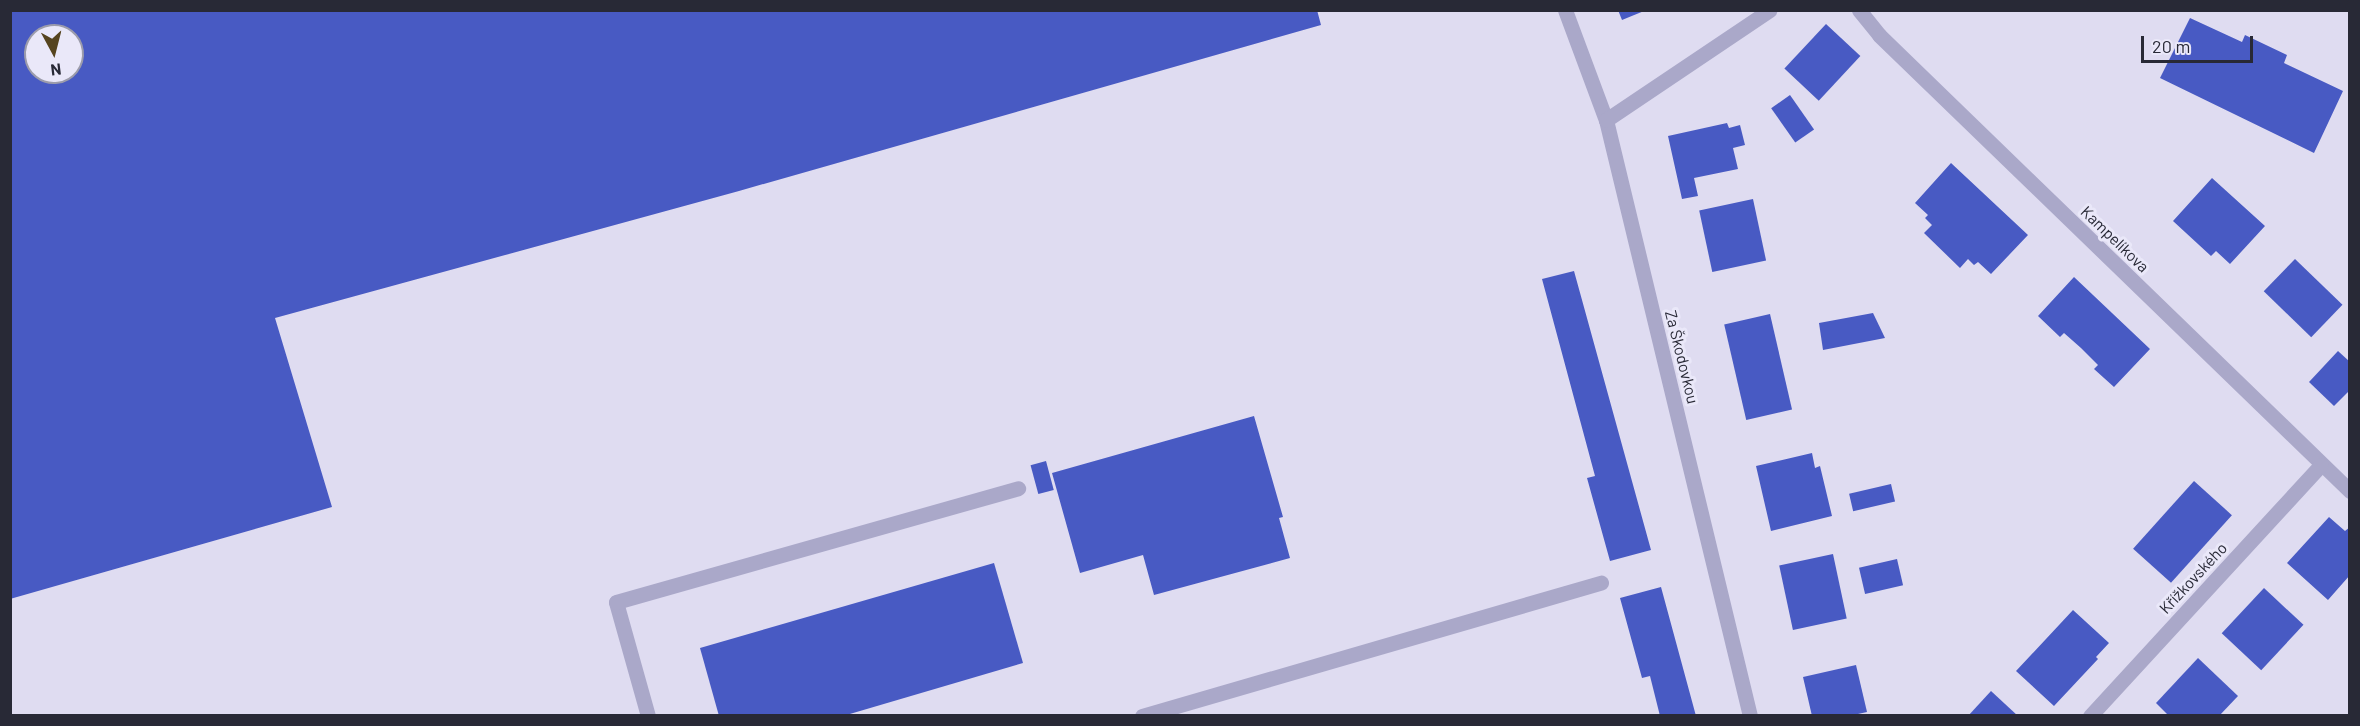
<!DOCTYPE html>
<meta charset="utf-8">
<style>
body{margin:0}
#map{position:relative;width:2360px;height:726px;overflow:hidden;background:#dfdcf1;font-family:Barlow,sans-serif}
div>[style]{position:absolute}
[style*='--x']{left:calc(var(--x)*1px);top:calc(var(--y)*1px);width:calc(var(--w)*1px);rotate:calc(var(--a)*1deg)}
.building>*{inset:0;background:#485ac3;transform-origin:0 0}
.lane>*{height:15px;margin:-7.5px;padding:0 7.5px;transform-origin:7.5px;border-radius:7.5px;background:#aaa8c9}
.street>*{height:15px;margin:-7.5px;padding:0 7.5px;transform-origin:7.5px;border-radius:7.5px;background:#aaa8c9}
span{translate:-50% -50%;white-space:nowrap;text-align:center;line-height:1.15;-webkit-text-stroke:6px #eae8f9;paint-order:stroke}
.street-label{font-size:16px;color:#282936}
.frame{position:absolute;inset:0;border:12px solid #282936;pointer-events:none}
.north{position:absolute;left:24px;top:24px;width:60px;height:60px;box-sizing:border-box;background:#eae8f9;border:2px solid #9c9cab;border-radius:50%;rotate:173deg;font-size:16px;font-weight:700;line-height:24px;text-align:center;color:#282936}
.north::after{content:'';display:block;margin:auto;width:21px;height:27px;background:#56441f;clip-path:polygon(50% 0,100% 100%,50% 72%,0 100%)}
.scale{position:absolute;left:2141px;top:36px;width:112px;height:27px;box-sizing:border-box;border:3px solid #282936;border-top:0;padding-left:8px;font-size:18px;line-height:21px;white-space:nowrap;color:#282936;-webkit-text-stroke:4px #eae8f9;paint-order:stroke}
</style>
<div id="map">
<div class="building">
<div style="clip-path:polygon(evenodd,10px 10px,1317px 10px,1321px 25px,739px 191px,275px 318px,332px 507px,10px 599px,10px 10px,36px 36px,72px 36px,72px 72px,36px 72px,36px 36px)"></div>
<div style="clip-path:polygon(1618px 10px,1644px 10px,1644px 11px,1622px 20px)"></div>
<div style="clip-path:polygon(2190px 18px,2242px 42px,2245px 35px,2287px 55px,2284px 63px,2343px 91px,2314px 153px,2160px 78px)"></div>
<div style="left:1826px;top:24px;width:47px;height:61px;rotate:43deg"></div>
<div style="left:1790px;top:95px;width:42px;height:23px;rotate:55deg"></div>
<div style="clip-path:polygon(1727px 123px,1729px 128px,1740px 125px,1745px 145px,1733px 148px,1738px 169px,1694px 178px,1698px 196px,1682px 199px,1668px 136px)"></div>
<div style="clip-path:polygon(1951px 163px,2028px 235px,1991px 274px,1978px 262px,1974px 265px,1968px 259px,1960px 268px,1924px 233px,1932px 225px,1925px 218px,1928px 215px,1915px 203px)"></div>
<div style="clip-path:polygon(2212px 178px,2265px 226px,2230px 264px,2216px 251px,2211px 256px,2173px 221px)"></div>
<div style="left:1753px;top:199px;width:63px;height:55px;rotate:78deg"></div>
<div style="left:2295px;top:259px;width:66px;height:45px;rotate:44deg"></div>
<div style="clip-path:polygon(1574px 271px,1651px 550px,1610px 561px,1587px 478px,1595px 476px,1542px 279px)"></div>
<div style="clip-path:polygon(2074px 277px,2150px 349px,2114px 387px,2094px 369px,2098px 365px,2081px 348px,2064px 333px,2060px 337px,2038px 316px)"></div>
<div style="clip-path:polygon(1873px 313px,1885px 338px,1823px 350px,1819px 323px)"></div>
<div style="left:1770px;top:314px;width:98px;height:47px;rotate:77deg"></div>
<div style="clip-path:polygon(2338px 351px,2350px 362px,2350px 390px,2334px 406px,2309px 382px)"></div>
<div style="clip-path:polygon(1254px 416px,1283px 517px,1279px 518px,1290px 558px,1154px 595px,1143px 555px,1080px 573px,1052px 473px)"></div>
<div style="clip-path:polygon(1812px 453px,1815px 468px,1820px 466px,1832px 516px,1771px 531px,1756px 466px)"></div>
<div style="left:1046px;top:461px;width:30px;height:16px;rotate:75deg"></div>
<div style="left:2194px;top:481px;width:51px;height:91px;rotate:42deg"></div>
<div style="left:1891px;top:484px;width:18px;height:43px;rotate:77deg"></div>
<div style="clip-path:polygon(2329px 517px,2345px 531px,2350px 527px,2350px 575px,2328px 600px,2287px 563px)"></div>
<div style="left:1833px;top:554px;width:66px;height:55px;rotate:78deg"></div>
<div style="left:1897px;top:559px;width:27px;height:39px;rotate:77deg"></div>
<div style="clip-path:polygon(994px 563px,1023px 663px,843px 716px,719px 716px,700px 648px)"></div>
<div style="clip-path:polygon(1661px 587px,1696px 716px,1660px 716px,1650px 676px,1642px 678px,1620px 598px)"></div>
<div style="left:2264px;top:588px;width:54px;height:62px;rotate:43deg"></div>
<div style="clip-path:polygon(2073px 610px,2109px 643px,2096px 657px,2098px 659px,2054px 706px,2016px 671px)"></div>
<div style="clip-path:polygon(2198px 658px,2238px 696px,2219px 716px,2169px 716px,2156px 703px)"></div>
<div style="clip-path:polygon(1856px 665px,1867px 712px,1849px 716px,1812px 716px,1803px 677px)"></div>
<div style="clip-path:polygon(1991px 691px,2018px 716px,1968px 716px)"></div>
</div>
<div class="lane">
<div style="--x:648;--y:716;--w:118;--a:-105.7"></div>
<div style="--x:616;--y:602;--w:418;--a:-15.8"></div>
<div style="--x:1142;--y:716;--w:478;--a:-16.2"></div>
</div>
<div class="street">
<div style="--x:1565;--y:10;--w:117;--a:69.6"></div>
<div style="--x:1606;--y:120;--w:613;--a:76.42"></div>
<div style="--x:1859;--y:10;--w:32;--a:51"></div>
<div style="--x:1879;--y:35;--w:656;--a:44.07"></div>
<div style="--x:1606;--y:120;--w:197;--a:-33.9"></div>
<div style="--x:2090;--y:716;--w:341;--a:-47.4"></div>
</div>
<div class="street-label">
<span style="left:2115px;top:239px;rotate:44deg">Kampelíkova</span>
<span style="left:1682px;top:357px;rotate:76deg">Za Škodovkou</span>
<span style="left:2193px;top:578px;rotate:-47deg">Křížkovského</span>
</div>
<div class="frame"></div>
<div class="north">N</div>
<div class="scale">20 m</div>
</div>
